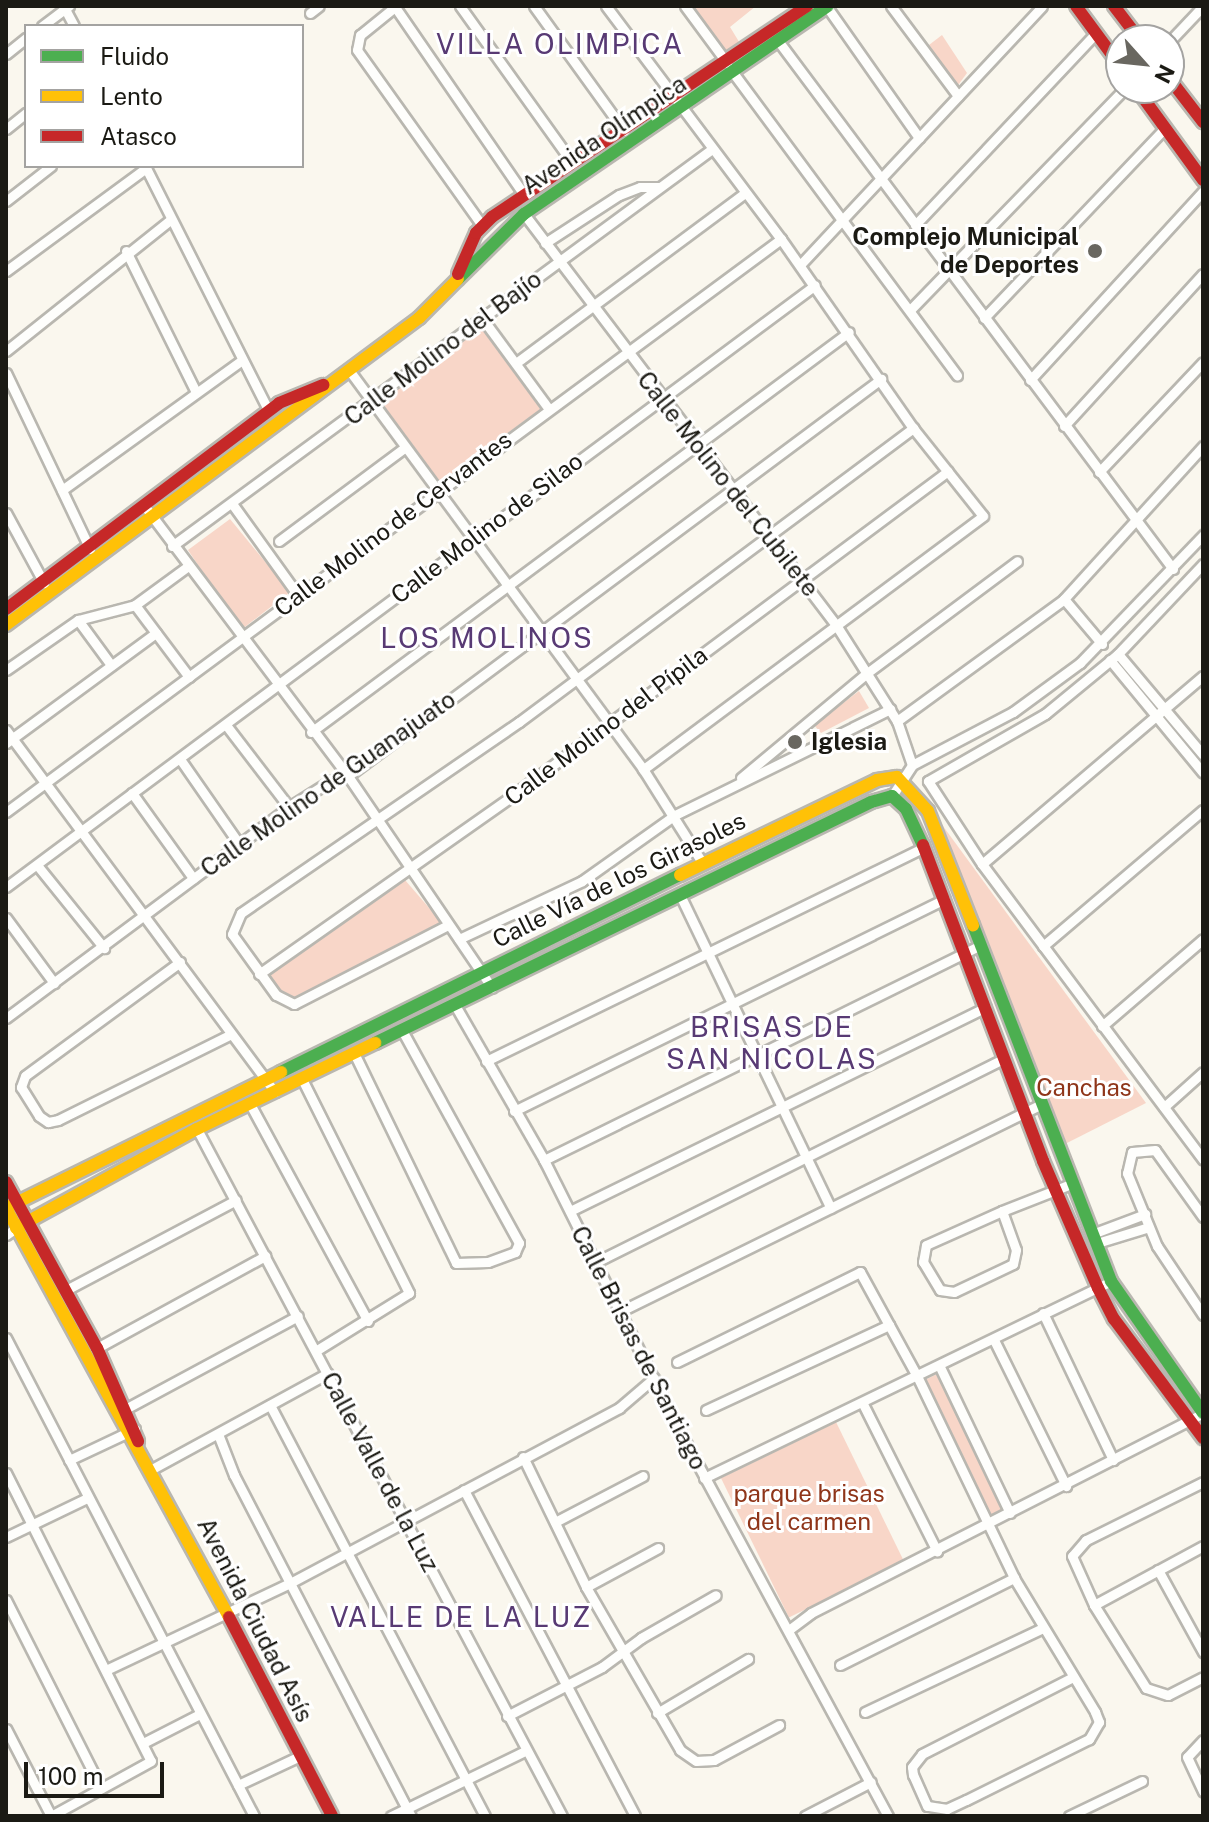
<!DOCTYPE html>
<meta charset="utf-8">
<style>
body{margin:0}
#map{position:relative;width:1209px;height:1822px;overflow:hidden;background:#faf7ee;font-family:"Public Sans",sans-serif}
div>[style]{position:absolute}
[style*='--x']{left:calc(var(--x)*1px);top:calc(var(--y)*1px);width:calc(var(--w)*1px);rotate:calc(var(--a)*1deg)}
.green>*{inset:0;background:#f8d6c8;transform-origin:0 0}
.roads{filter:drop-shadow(2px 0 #b9b7b0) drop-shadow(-2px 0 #b9b7b0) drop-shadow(0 2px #b9b7b0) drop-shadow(0 -2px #b9b7b0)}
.street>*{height:9px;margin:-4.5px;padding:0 4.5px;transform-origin:4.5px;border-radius:4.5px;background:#fefefc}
.fast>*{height:12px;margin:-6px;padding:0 6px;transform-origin:6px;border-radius:6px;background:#4caf50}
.slow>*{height:12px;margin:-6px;padding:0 6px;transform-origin:6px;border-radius:6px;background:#ffc107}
.jam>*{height:12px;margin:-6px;padding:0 6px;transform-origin:6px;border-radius:6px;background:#c62828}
.dots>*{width:22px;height:22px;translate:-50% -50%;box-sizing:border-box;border:4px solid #fff;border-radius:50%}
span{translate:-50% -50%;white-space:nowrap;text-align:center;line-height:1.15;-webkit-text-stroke:6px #fff;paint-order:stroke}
.street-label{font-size:24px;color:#1b1a14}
.poi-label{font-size:24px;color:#1b1a14;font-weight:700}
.right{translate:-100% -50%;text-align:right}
.left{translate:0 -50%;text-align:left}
.park-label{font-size:24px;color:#8f3519}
.quarter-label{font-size:28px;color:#583a74;letter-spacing:2px}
.frame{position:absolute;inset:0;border:8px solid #1b1a14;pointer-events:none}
.legend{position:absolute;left:24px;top:24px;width:280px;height:144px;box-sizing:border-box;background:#fff;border:2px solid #a4a3a1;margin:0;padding:10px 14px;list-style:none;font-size:24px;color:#1b1a14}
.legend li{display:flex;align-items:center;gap:16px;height:40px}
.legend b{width:40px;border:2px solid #a4a3a1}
.north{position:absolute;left:1105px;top:24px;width:80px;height:80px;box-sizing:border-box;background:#fff;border:2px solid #a4a3a1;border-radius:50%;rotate:117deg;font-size:22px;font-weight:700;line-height:32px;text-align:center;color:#1b1a14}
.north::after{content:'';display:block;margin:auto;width:28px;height:36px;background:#696760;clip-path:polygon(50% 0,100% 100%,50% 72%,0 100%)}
.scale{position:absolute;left:24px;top:1762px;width:140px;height:36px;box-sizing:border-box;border:4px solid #1b1a14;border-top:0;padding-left:10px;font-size:24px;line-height:28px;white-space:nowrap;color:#1b1a14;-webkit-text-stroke:6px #fff;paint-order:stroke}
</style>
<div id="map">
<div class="green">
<div style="clip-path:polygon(691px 6px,756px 6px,730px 27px,741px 45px,729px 54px)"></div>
<div style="clip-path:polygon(942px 35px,967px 73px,956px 88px,929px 45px)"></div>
<div style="left:482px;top:328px;width:100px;height:131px;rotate:54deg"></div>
<div style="clip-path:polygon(230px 519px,290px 592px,241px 630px,188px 550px)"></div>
<div style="clip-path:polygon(859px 691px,869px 708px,821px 733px,814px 725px)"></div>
<div style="clip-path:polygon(940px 822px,1146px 1103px,1063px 1145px)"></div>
<div style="clip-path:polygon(405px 880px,443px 924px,286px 1002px,279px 997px,267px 974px)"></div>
<div style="left:939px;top:1373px;width:151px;height:18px;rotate:64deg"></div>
<div style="left:836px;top:1422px;width:155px;height:128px;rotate:64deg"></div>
</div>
<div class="roads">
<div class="street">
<div style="--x:396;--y:6;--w:46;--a:141.1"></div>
<div style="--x:360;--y:35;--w:15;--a:101"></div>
<div style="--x:357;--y:50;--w:215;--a:54.5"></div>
<div style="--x:460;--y:6;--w:194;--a:54.4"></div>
<div style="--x:534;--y:6;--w:154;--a:54.2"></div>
<div style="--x:606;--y:6;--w:291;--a:53.1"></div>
<div style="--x:781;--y:239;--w:231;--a:55.1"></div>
<div style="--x:913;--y:428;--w:112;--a:51.5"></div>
<div style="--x:983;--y:516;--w:424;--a:143.3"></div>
<div style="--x:685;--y:6;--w:71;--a:53.6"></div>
<div style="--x:891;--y:6;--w:112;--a:53.3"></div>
<div style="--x:395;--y:7;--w:228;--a:55.5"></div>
<div style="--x:827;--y:7;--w:160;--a:54.9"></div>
<div style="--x:65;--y:9;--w:19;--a:62"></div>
<div style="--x:310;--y:13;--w:11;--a:-38"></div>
<div style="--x:42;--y:26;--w:34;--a:-37"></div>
<div style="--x:779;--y:42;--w:658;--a:53.22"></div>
<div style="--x:1169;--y:42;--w:50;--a:-46.6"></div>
<div style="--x:6;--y:54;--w:26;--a:-39"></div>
<div style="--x:734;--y:74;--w:375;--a:53.5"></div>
<div style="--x:6;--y:129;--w:26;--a:-39"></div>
<div style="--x:145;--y:166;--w:275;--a:63.2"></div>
<div style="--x:6;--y:201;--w:57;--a:-37.9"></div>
<div style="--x:524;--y:214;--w:516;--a:52.8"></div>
<div style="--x:836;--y:625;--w:114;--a:57.6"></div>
<div style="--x:897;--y:721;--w:46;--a:71.2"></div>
<div style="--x:915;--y:225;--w:264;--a:-46.7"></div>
<div style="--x:545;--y:243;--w:88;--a:-33"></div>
<div style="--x:619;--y:195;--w:22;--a:-21"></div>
<div style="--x:640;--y:187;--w:18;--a:0"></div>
<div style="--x:126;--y:251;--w:157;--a:63.6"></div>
<div style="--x:800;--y:265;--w:354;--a:-46.9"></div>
<div style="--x:6;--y:271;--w:174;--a:-36.3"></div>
<div style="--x:911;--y:309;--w:308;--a:-45.9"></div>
<div style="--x:482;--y:318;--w:112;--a:53.7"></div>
<div style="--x:984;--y:318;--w:261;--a:-46.4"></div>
<div style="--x:6;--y:351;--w:210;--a:-38.6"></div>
<div style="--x:516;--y:363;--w:285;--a:-36.6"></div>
<div style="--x:349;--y:370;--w:496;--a:53.6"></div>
<div style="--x:643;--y:769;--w:112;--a:57.7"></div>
<div style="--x:6;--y:373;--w:195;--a:64.5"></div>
<div style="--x:1030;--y:380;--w:256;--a:-47.5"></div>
<div style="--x:1064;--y:426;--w:206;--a:-47.6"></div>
<div style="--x:1099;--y:472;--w:151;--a:-46.6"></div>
<div style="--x:62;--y:490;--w:221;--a:-35.8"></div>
<div style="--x:233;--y:505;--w:111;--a:54.2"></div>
<div style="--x:146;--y:508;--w:336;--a:53"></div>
<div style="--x:348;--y:776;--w:256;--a:55.8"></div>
<div style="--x:6;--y:513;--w:80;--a:61.5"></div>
<div style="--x:279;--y:541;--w:154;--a:-36.6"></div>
<div style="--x:172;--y:546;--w:670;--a:-36.32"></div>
<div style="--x:1203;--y:564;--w:124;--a:133.4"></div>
<div style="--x:1118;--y:654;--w:94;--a:140.6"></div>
<div style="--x:1045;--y:714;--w:135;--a:150.2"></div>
<div style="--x:928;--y:781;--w:99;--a:57"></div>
<div style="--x:982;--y:864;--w:369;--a:53.2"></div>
<div style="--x:1064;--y:599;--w:59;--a:49.8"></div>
<div style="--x:135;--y:605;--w:90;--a:53.1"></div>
<div style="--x:78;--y:620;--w:56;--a:53.7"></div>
<div style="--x:1118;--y:654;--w:132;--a:49.9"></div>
<div style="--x:1110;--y:660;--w:146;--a:50.5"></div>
<div style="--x:6;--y:670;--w:88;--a:-34.8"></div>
<div style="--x:78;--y:620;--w:59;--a:-14.7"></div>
<div style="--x:135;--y:605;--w:64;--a:-36.2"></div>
<div style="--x:897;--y:721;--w:207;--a:-36.1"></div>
<div style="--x:1064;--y:599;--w:207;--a:-47.7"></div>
<div style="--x:226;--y:725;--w:103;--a:52.5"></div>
<div style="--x:6;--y:730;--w:451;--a:53.4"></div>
<div style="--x:311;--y:732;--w:670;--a:-36.63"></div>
<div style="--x:6;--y:743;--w:186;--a:-36.3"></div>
<div style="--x:180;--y:759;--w:103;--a:55.2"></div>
<div style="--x:741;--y:778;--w:164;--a:-39.8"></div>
<div style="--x:867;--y:673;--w:187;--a:-36.7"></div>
<div style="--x:132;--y:793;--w:105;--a:54.3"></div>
<div style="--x:892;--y:796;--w:37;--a:-57"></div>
<div style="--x:912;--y:765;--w:114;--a:-27.7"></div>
<div style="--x:1013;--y:712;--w:83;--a:-36.2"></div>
<div style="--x:1080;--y:663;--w:178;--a:-46.1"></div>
<div style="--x:6;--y:812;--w:964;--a:-36.48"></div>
<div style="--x:982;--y:864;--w:290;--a:-40.4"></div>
<div style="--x:37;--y:865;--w:107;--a:51.1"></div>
<div style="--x:6;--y:887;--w:1008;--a:-36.65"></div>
<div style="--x:681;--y:897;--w:345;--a:64.3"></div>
<div style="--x:6;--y:918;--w:81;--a:53.6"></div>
<div style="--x:448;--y:925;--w:173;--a:152.8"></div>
<div style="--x:294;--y:1004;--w:20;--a:-153"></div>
<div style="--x:276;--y:995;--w:75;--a:-125.8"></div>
<div style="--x:232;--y:934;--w:23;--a:-67"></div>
<div style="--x:241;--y:913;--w:337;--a:-34.5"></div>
<div style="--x:519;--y:722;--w:492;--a:-36.7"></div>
<div style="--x:459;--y:939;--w:136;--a:-25.2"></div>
<div style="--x:582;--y:881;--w:114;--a:-35.4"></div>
<div style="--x:675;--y:815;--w:240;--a:-26.2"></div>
<div style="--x:1043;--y:946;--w:210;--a:-40.4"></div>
<div style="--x:180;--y:962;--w:192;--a:143.7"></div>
<div style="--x:25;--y:1076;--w:12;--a:110"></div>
<div style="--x:21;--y:1087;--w:34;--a:58"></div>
<div style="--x:39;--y:1116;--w:11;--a:34"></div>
<div style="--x:48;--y:1122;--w:10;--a:-11"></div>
<div style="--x:58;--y:1120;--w:193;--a:-26.4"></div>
<div style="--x:259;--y:974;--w:306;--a:-35.1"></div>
<div style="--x:509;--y:798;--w:547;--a:-36.68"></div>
<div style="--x:456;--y:1007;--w:177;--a:60.1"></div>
<div style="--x:544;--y:1160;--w:295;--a:63.4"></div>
<div style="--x:676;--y:1424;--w:446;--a:61.6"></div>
<div style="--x:6;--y:1018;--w:353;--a:-36.7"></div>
<div style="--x:289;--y:807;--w:51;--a:-32.1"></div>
<div style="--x:332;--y:780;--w:16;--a:-14"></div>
<div style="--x:348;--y:776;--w:665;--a:-36.68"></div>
<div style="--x:1102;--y:1026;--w:133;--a:-40.7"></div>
<div style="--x:355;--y:1055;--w:231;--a:64.1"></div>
<div style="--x:456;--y:1263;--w:32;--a:-2"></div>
<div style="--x:488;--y:1262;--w:29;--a:-20"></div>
<div style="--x:515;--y:1252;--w:10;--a:-66"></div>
<div style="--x:519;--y:1243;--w:241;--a:-118.8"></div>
<div style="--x:486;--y:1061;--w:488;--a:-26"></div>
<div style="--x:303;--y:1081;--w:237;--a:63.4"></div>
<div style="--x:409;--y:1293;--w:108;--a:148.2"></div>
<div style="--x:250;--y:1104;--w:247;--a:61.5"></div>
<div style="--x:1164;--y:1107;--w:52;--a:-41.9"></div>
<div style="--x:514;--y:1111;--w:480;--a:-26.2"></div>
<div style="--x:197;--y:1129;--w:778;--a:62.02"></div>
<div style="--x:544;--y:1160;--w:484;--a:-26.2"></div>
<div style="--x:570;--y:1211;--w:463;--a:-26.1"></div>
<div style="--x:1002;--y:1211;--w:41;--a:70.3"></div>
<div style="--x:1016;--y:1250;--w:14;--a:102"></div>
<div style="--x:1013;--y:1264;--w:65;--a:154.6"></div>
<div style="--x:954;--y:1292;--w:14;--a:-172"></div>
<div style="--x:940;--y:1290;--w:33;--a:-121"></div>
<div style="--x:923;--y:1262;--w:17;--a:-80"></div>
<div style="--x:926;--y:1245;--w:83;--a:-24.1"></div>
<div style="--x:1002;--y:1211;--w:74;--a:-21.4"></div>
<div style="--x:1203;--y:1217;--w:82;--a:-125.6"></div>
<div style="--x:1155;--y:1150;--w:23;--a:175"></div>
<div style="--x:1132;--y:1152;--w:22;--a:103"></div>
<div style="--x:1127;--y:1173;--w:79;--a:67.7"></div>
<div style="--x:1157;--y:1246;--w:83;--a:56.3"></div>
<div style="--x:1092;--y:1234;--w:57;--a:-20.7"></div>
<div style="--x:6;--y:1235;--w:12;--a:-35"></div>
<div style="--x:1097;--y:1243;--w:54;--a:-17.1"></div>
<div style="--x:596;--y:1262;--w:456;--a:-26.5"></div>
<div style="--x:66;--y:1290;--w:192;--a:-27.9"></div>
<div style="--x:621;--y:1311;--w:468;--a:-26.2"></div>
<div style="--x:1043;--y:1313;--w:163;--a:64.5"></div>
<div style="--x:6;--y:1338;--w:539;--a:62.58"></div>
<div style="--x:994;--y:1340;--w:163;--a:63.7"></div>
<div style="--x:97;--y:1348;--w:192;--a:-28.7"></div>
<div style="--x:677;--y:1362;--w:204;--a:-26.2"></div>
<div style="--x:860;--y:1272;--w:119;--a:61.3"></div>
<div style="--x:917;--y:1376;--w:224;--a:64.3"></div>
<div style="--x:1014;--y:1578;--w:157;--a:58.8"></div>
<div style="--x:1095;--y:1712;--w:11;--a:68"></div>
<div style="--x:1099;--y:1722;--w:20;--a:120"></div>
<div style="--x:1089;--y:1739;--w:137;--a:153.6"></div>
<div style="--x:966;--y:1800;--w:21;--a:155"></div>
<div style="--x:947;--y:1809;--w:20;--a:-171"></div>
<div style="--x:927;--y:1806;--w:34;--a:-114"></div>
<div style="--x:913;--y:1775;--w:8;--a:-97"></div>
<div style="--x:912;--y:1767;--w:16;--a:-52"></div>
<div style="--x:922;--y:1754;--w:169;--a:-27"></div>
<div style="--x:939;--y:1365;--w:164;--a:64.4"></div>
<div style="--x:863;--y:1404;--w:165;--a:63.3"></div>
<div style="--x:270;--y:1405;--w:464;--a:62.4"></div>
<div style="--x:127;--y:1408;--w:194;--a:-28.3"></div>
<div style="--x:706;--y:1410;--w:202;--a:-24.9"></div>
<div style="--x:218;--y:1434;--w:44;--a:68.7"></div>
<div style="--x:234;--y:1475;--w:384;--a:62.6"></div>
<div style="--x:523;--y:1457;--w:144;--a:64.1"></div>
<div style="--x:586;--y:1587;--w:188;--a:60"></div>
<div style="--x:680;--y:1750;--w:19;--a:35"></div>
<div style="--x:696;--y:1761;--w:18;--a:-3"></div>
<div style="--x:714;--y:1760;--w:74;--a:-28.3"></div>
<div style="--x:69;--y:1460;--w:73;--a:-25.2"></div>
<div style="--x:152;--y:1469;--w:200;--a:-28.6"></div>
<div style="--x:6;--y:1473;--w:322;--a:63.3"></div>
<div style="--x:151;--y:1761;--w:114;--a:151.2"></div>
<div style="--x:51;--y:1816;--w:98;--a:-117.3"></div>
<div style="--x:704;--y:1478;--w:452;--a:-25.8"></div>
<div style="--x:1203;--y:1482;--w:131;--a:153.6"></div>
<div style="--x:1086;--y:1540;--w:21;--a:131"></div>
<div style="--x:1072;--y:1556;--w:54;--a:65.8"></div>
<div style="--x:1094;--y:1605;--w:98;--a:57.9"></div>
<div style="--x:1146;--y:1688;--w:23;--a:18"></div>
<div style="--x:1168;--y:1695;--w:39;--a:-27"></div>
<div style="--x:464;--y:1490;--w:368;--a:62.3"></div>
<div style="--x:555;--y:1522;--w:99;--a:-27.6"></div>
<div style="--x:6;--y:1537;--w:90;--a:-25.7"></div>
<div style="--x:1158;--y:1570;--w:94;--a:61.2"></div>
<div style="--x:586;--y:1587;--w:82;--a:-28.4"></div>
<div style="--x:6;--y:1600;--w:211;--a:63.2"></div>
<div style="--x:1094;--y:1605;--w:124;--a:-28.4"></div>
<div style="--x:790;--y:1629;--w:26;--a:-37"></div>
<div style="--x:811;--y:1613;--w:440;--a:-27"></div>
<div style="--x:840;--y:1665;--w:195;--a:-26.6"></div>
<div style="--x:106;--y:1670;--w:204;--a:-25.3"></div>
<div style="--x:290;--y:1583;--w:373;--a:-28"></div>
<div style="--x:619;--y:1408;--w:46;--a:-40.6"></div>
<div style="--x:865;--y:1712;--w:197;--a:-25.3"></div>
<div style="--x:657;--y:1713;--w:106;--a:-30.7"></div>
<div style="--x:507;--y:1716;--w:107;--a:-27.3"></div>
<div style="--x:602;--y:1667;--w:49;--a:-36.6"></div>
<div style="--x:641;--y:1638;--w:86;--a:-29.8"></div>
<div style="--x:1203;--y:1740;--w:23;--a:133"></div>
<div style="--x:1187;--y:1757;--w:38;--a:65"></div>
<div style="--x:145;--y:1742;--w:62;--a:-27"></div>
<div style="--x:238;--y:1785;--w:68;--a:-25.1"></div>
<div style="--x:391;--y:1816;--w:149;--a:-25.9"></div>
<div style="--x:805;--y:1816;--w:74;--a:-27.3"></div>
<div style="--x:1069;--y:1816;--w:81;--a:-25.6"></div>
</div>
<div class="fast">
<div style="--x:458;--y:279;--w:93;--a:-44.6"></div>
<div style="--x:524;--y:214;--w:368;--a:-34.4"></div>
<div style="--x:973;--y:925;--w:382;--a:68.8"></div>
<div style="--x:1111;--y:1281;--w:161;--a:55.1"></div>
<div style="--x:375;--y:1043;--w:551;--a:-25.91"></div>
<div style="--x:871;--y:802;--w:22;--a:-16"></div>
<div style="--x:892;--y:796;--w:19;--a:43"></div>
<div style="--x:906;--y:809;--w:40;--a:65"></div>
<div style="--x:281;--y:1072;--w:445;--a:-26.3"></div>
</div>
<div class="slow">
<div style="--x:6;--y:625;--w:515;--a:-36.62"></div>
<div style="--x:419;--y:318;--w:55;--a:-45"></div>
<div style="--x:680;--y:875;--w:219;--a:-25.7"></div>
<div style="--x:877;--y:780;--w:20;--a:-9"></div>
<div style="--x:897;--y:777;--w:46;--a:47.6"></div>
<div style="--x:928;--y:811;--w:123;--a:68.5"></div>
<div style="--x:6;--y:1208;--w:307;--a:-26.3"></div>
<div style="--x:6;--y:1208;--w:466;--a:61.4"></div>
<div style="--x:16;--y:1228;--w:206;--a:-28.7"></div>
<div style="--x:197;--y:1129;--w:198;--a:-25.8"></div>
</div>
<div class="jam">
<div style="--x:1076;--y:6;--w:76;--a:53.6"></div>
<div style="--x:1114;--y:6;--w:43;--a:52.6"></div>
<div style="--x:1169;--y:78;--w:56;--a:52.3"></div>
<div style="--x:1136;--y:88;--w:114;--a:53.9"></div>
<div style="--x:458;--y:274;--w:45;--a:-66.3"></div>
<div style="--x:476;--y:233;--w:23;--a:-45"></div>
<div style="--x:492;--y:217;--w:379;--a:-33.8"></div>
<div style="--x:6;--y:609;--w:342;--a:-37"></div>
<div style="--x:279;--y:403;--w:48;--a:-22.2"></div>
<div style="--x:923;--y:845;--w:338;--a:69.2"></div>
<div style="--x:1043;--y:1161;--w:138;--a:66.6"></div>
<div style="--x:1098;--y:1288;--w:35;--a:63"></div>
<div style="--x:1114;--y:1319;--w:149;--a:53.2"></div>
<div style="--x:6;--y:1182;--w:189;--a:61.3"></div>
<div style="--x:97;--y:1348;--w:102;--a:66.2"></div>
<div style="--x:229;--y:1617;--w:224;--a:62.6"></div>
</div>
</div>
<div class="dots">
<div style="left:1095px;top:251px;background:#696760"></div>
<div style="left:795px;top:742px;background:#696760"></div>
</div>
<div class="street-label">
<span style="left:604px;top:135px;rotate:-34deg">Avenida Olímpica</span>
<span style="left:443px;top:348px;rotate:-37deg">Calle Molino del Bajío</span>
<span style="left:728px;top:484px;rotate:52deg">Calle Molino del Cubilete</span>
<span style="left:393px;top:524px;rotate:-37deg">Calle Molino de Cervantes</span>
<span style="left:487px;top:528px;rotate:-37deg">Calle Molino de Silao</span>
<span style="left:606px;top:726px;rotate:-37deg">Calle Molino del Pípila</span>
<span style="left:328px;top:784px;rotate:-35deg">Calle Molino de Guanajuato</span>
<span style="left:619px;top:880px;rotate:-26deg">Calle Vía de los Girasoles</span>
<span style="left:639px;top:1348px;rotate:63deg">Calle Brisas de Santiago</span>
<span style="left:380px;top:1472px;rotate:62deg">Calle Valle de la Luz</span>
<span style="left:255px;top:1620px;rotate:63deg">Avenida Ciudad Asís</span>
</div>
<div class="poi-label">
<span class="right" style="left:1079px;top:251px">Complejo Municipal<br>de Deportes</span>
<span class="left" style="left:811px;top:742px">Iglesia</span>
</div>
<div class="park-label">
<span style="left:1084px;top:1088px">Canchas</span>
<span style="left:809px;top:1508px">parque brisas<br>del carmen</span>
</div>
<div class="quarter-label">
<span style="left:560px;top:44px">VILLA OLIMPICA</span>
<span style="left:487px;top:638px">LOS MOLINOS</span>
<span style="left:772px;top:1043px">BRISAS DE<br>SAN NICOLAS</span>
<span style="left:461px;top:1617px">VALLE DE LA LUZ</span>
</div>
<div class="frame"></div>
<ul class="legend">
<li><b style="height:10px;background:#4caf50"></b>Fluido</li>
<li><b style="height:10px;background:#ffc107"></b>Lento</li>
<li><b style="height:10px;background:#c62828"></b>Atasco</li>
</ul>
<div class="north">N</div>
<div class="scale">100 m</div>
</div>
